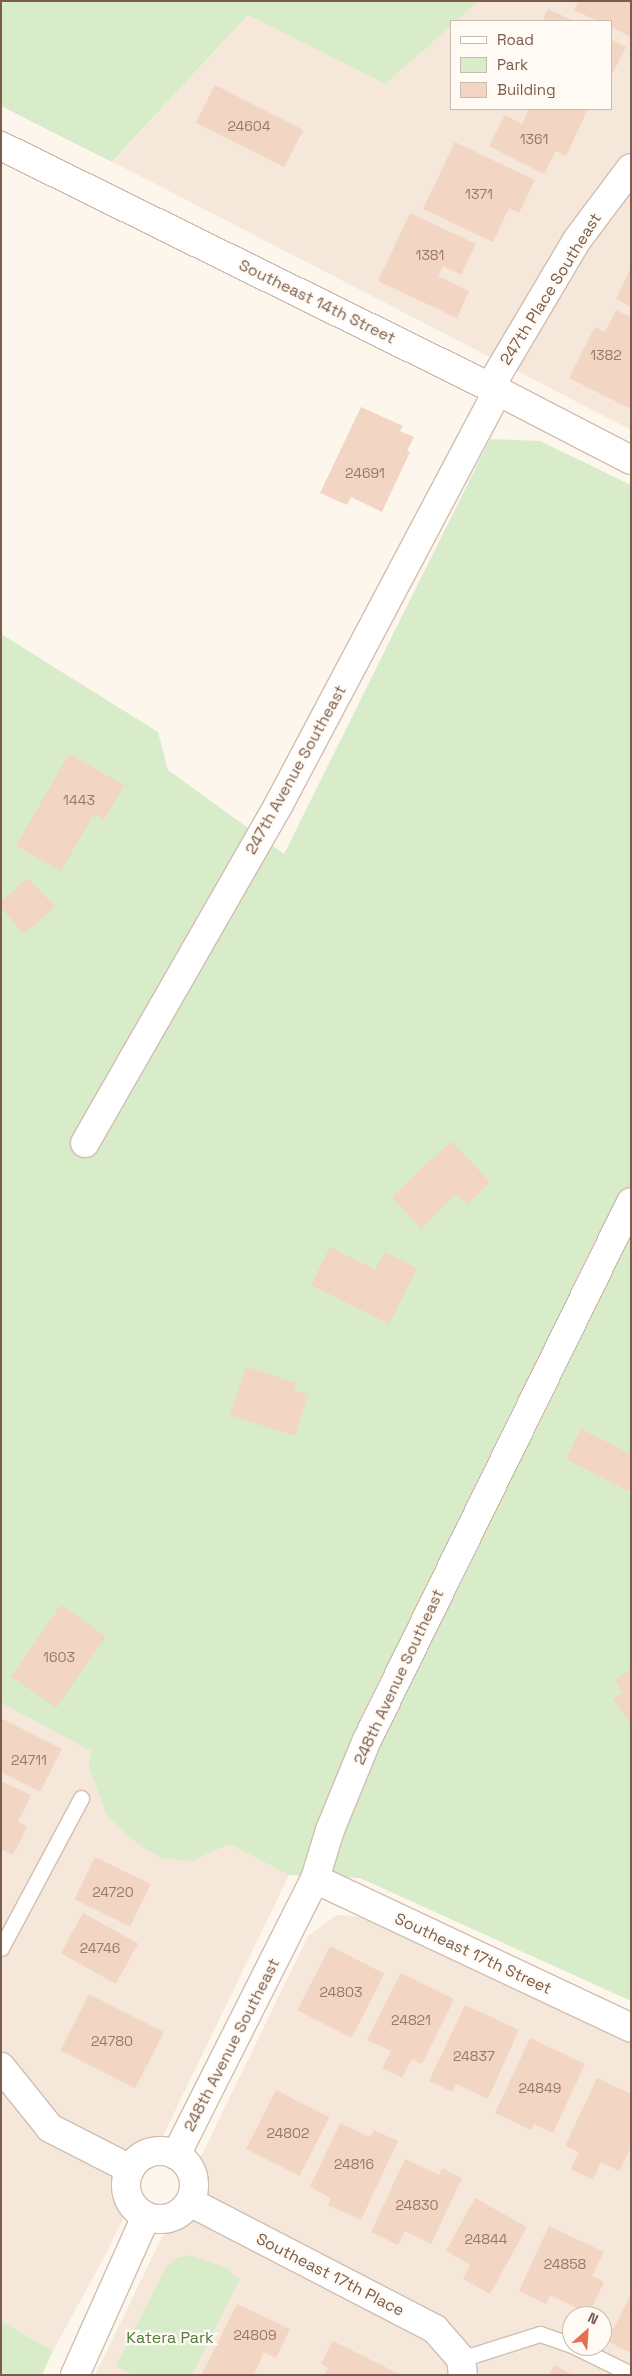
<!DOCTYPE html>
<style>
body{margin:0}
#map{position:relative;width:632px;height:2376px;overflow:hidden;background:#fdf6ec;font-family:"Space Grotesk",sans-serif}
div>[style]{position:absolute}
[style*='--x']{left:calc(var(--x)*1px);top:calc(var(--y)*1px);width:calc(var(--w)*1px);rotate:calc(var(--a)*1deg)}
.residential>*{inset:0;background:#f5e8da}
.green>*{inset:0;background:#d8ecc9}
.building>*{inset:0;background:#f3d5c3;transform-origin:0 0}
.roads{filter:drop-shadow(1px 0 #d1beb0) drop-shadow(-1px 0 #d1beb0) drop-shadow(0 1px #d1beb0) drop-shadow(0 -1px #d1beb0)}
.service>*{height:15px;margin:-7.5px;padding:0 7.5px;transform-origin:7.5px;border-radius:7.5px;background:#fff}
.minor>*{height:28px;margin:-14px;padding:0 14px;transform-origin:14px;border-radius:14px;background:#fff}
.tertiary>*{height:28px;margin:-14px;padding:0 14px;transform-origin:14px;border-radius:14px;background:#fff}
.tertiary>.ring{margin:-14px;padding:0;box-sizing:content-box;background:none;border:28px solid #fff;border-radius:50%}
span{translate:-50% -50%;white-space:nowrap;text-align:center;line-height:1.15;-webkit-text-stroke:4.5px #fffaf3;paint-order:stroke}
.number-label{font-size:14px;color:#987a6a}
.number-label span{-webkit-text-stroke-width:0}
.street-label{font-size:16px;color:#7a5c4d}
.park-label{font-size:16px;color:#537a41}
.frame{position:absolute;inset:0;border:2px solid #7a5c4d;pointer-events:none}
.legend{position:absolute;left:450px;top:20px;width:162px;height:90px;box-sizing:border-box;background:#fffaf3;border:1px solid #cabbb1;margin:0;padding:6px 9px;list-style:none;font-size:15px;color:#7a5c4d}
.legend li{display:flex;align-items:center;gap:10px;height:25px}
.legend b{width:25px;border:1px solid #cabbb1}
.north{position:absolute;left:562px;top:2306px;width:50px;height:50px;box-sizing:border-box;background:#fffaf3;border:1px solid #cabbb1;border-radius:50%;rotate:26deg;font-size:14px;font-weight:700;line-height:20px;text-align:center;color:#7a5c4d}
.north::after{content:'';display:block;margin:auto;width:18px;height:22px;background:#e76f51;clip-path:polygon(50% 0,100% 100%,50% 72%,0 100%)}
</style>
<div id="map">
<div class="residential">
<div style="clip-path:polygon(479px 1px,631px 1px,631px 430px,113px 162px,248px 15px,385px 84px,451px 26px,451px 109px,611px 109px,611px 21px,456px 21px)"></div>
<div style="clip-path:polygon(1px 1703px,91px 1751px,216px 1849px,229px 1844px,289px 1875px,107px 2252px,53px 2351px,1px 2321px)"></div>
<div style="clip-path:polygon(evenodd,337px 1915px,365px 1917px,631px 2043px,631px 2375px,95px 2375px,308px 1936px,337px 1915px,572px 2316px,602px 2316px,602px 2346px,572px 2346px,572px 2316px)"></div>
</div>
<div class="green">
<div style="clip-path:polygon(1px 1px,479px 1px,456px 21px,451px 21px,451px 26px,385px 84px,248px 15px,112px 162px,1px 106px)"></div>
<div style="clip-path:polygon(490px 439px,540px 441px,631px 485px,631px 2001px,360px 1878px,289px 1875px,229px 1844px,192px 1861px,162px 1858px,139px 1845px,107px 1816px,89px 1767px,91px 1751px,1px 1703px,1px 634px,158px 732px,168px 770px,284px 854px)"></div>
<div style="clip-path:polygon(189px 2255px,230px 2269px,232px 2275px,240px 2279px,192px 2375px,133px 2375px,116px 2366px,166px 2267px,177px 2258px)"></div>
<div style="clip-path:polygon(1px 2321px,53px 2351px,42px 2375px,1px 2375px)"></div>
</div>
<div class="building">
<div style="clip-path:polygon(578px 1px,631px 1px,631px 37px,611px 27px,611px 21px,598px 21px,574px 10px)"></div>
<div style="clip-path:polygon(548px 9px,574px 21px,542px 21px)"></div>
<div style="clip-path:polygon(611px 39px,626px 47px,611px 77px)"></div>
<div style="left:215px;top:85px;width:99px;height:42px;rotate:27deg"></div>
<div style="clip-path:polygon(529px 109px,588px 109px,566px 156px,556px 151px,544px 174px,489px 146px,505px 115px,522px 124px)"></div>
<div style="clip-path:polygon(455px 142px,535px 180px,519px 213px,509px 208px,493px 242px,423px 209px)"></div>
<div style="clip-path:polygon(410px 213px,476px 244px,461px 275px,443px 266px,438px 276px,469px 291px,457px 318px,378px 281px)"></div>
<div style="clip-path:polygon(631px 268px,631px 307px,616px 299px)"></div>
<div style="clip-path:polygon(616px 310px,631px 317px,631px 409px,569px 378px,595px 327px,605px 332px)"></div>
<div style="clip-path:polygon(361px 407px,403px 426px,400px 431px,414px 437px,407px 451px,410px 452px,382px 512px,351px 497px,347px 505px,320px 493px)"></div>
<div style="clip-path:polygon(69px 754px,124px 785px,104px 820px,94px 814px,61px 871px,16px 846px)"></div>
<div style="clip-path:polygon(28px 878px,55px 907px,24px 934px,1px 908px,1px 901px)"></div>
<div style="clip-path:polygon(451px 1141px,490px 1182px,467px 1204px,457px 1194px,421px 1229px,392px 1197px)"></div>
<div style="clip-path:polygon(330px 1247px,375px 1270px,385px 1252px,417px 1268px,389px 1324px,311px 1285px)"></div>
<div style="clip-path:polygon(246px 1367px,296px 1383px,294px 1390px,308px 1395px,295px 1436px,230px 1415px)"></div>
<div style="clip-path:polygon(581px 1429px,629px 1453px,631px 1450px,631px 1488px,628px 1491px,566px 1459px)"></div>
<div style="left:61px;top:1605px;width:55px;height:87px;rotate:35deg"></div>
<div style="clip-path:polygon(631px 1669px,631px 1725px,613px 1699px,623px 1692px,615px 1680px)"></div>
<div style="clip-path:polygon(1px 1718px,62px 1749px,40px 1792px,1px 1772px)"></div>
<div style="clip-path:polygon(1px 1781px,31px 1795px,18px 1822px,27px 1827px,13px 1855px,1px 1849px)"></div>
<div style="left:95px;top:1857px;width:62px;height:47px;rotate:26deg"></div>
<div style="left:83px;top:1913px;width:63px;height:46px;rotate:29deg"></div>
<div style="left:330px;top:1946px;width:61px;height:72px;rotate:27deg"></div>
<div style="clip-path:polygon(401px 1973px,454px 1999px,422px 2064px,412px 2059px,402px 2078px,382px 2068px,391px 2051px,367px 2040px)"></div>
<div style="left:89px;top:1994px;width:84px;height:63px;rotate:27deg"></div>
<div style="clip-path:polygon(465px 2005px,519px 2030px,488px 2099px,456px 2084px,453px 2092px,429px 2081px)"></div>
<div style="clip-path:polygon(530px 2038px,585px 2064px,553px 2133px,534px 2124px,531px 2130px,495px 2113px)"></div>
<div style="clip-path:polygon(597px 2078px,631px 2094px,631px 2147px,619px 2171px,601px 2162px,593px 2180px,571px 2169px,579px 2152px,565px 2146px)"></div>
<div style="left:276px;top:2090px;width:60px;height:66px;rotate:27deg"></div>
<div style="clip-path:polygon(340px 2123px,370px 2137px,374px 2130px,398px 2141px,361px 2220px,328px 2205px,331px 2198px,310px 2187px)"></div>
<div style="clip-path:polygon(405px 2159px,439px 2175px,442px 2168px,462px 2178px,431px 2244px,405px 2231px,398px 2245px,371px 2232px)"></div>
<div style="clip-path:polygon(475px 2198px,527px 2227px,490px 2294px,463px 2279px,470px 2265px,446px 2251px)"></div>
<div style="clip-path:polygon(549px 2226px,604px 2252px,592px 2276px,604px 2282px,589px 2314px,550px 2295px,546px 2304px,519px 2291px)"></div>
<div style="clip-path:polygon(631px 2294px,631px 2353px,607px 2341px)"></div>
<div style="clip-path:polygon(237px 2304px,290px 2329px,276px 2358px,264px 2352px,254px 2375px,202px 2374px)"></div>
<div style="clip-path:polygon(333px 2341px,401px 2375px,324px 2375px,328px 2368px,321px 2364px)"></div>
<div style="clip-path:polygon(554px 2365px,573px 2375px,549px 2375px)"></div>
</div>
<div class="roads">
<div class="service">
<div style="--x:1;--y:1948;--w:170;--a:-61.9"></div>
<div style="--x:574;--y:2346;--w:64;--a:26.2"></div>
<div style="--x:461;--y:2359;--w:83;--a:-17.6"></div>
<div style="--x:540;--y:2334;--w:34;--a:19"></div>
</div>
<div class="minor">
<div style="--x:1;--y:146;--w:545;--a:26.24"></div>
<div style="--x:490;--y:387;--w:159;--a:27.4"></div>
<div style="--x:490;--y:387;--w:171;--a:-59.4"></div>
<div style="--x:577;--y:240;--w:90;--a:-53.1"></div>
<div style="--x:85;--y:1143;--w:391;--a:-60.2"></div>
<div style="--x:279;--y:804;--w:467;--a:-62.1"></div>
<div style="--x:315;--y:1879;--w:349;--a:25.2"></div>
<div style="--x:1;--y:2067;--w:78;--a:51.2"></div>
<div style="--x:50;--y:2128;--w:90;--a:27.1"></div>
<div style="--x:190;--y:2202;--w:276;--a:27.4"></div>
<div style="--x:435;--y:2329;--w:40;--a:49"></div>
<div style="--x:461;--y:2359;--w:16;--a:83"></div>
</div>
<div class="tertiary">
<div class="ring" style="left:126px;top:2151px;width:40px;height:40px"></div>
<div style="--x:176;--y:2155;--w:309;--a:-63.3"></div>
<div style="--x:315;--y:1879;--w:51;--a:-73"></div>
<div style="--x:330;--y:1830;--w:97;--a:-67.7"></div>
<div style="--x:367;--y:1740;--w:599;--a:-63.86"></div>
<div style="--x:75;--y:2375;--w:174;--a:-65.9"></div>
</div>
</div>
<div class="number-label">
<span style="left:249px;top:126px">24604</span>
<span style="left:534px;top:139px">1361</span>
<span style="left:479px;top:194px">1371</span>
<span style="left:430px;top:255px">1381</span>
<span style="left:606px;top:355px">1382</span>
<span style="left:365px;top:473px">24691</span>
<span style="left:79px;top:800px">1443</span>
<span style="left:59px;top:1657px">1603</span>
<span style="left:29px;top:1760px">24711</span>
<span style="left:113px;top:1892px">24720</span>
<span style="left:100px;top:1948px">24746</span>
<span style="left:341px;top:1992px">24803</span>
<span style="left:411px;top:2020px">24821</span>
<span style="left:112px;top:2041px">24780</span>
<span style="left:474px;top:2056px">24837</span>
<span style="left:540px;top:2088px">24849</span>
<span style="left:288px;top:2133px">24802</span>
<span style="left:354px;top:2164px">24816</span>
<span style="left:417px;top:2205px">24830</span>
<span style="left:486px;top:2239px">24844</span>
<span style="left:565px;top:2264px">24858</span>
<span style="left:255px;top:2335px">24809</span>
</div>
<div class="street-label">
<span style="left:551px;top:289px;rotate:-58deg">247th Place Southeast</span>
<span style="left:317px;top:302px;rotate:26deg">Southeast 14th Street</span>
<span style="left:296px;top:770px;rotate:-61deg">247th Avenue Southeast</span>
<span style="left:399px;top:1677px;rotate:-65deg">248th Avenue Southeast</span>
<span style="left:473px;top:1954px;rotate:25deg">Southeast 17th Street</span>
<span style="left:232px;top:2045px;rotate:-63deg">248th Avenue Southeast</span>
<span style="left:330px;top:2275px;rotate:27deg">Southeast 17th Place</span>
</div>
<div class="park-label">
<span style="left:170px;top:2338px">Katera Park</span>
</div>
<div class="frame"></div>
<ul class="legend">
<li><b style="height:6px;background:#fff"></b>Road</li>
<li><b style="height:14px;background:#d8ecc9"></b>Park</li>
<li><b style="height:14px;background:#f3d5c3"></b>Building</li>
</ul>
<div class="north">N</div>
</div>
